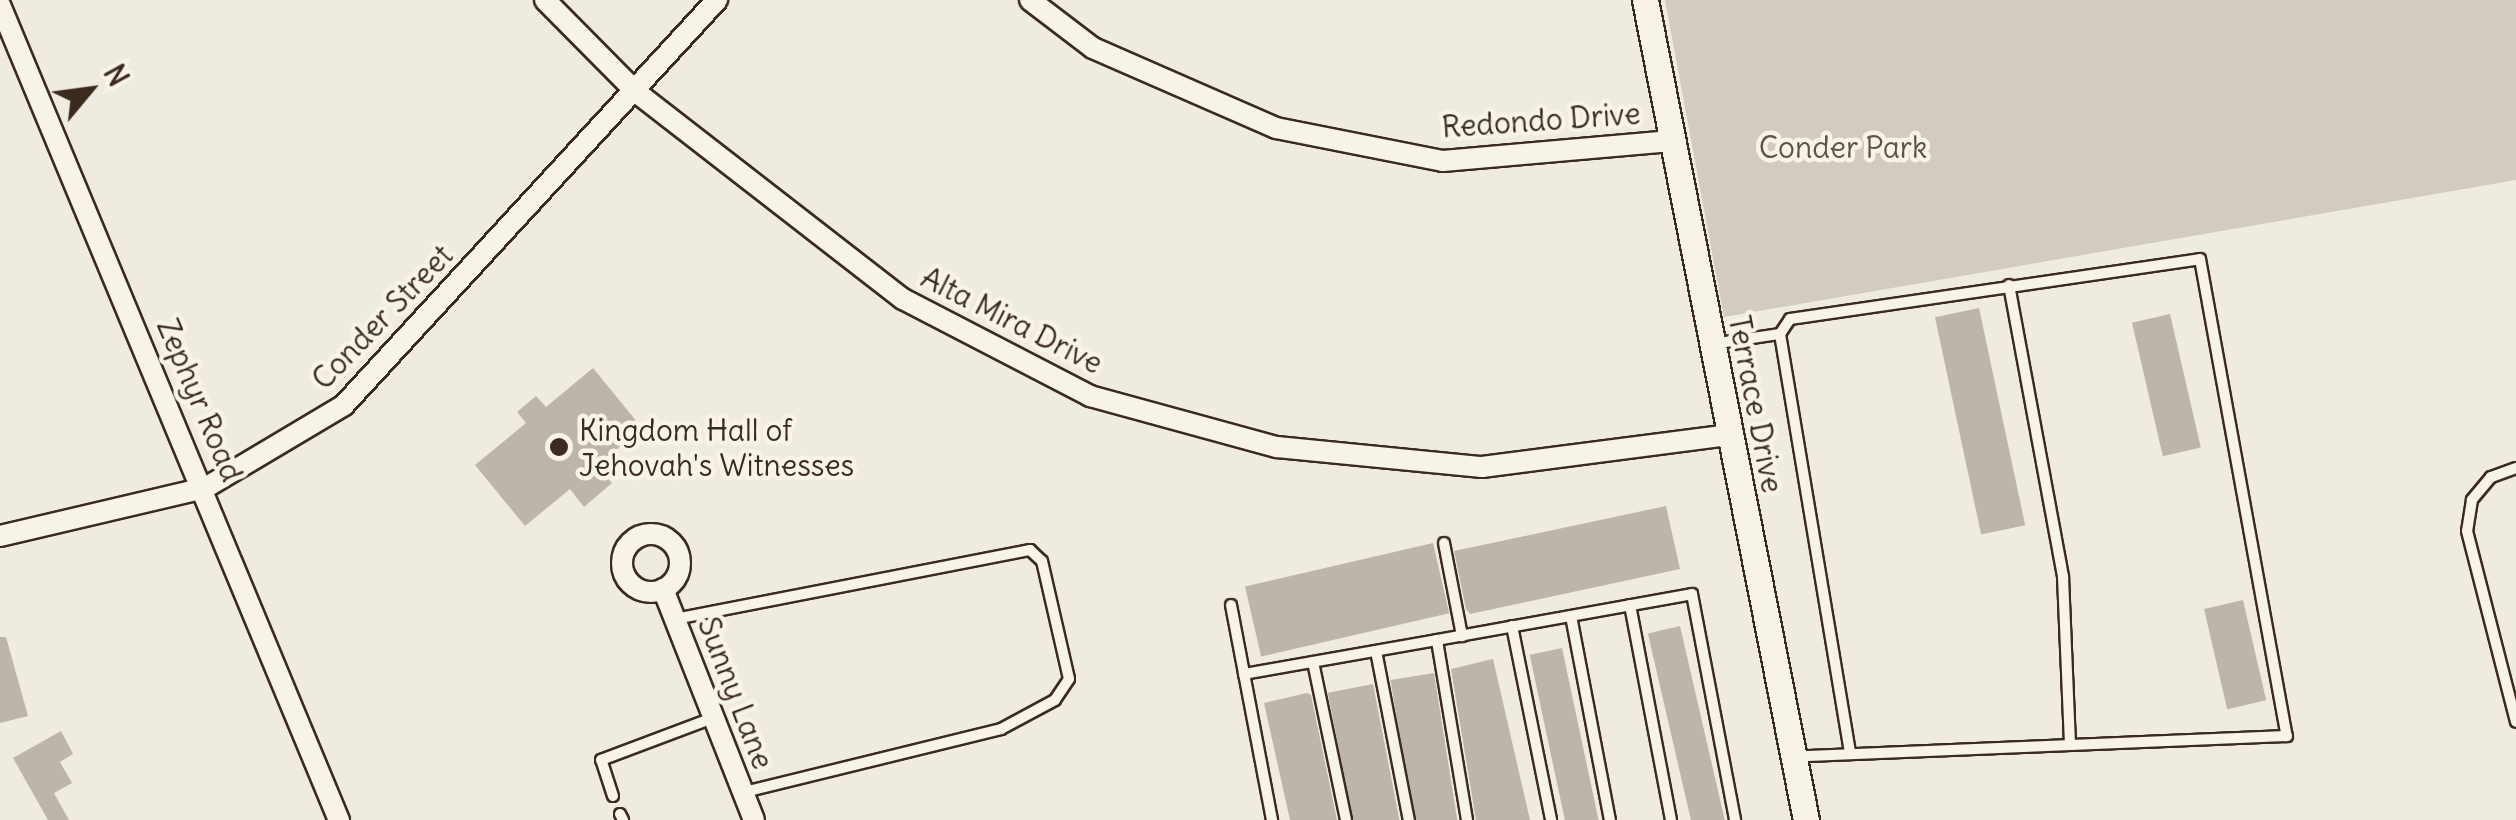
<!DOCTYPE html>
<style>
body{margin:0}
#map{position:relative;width:2516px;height:820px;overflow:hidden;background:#efebe0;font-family:Delius,sans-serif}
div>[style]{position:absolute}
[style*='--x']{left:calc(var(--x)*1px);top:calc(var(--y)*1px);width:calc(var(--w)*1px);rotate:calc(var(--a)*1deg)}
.green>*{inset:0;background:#d1cbc0}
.building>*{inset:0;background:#bdb5aa;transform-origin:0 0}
.roads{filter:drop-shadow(2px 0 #3b2a1e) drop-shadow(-2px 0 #3b2a1e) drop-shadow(0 2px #3b2a1e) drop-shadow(0 -2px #3b2a1e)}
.service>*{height:10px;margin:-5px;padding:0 5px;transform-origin:5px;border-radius:5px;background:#f7f3e8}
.minor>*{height:20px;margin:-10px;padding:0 10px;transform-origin:10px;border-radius:10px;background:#f7f3e8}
.minor>.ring{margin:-10px;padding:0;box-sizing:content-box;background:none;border:20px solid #f7f3e8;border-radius:50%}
.tertiary>*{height:25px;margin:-12.5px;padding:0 12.5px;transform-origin:12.5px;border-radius:12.5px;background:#f7f3e8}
.dots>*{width:28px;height:28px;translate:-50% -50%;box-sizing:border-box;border:5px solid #f7f3e8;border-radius:50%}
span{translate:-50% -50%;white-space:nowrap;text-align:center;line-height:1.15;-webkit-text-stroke:9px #f7f3e8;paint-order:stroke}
.street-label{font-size:30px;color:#3b2a1e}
.park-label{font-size:30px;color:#605246}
.poi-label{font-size:30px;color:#3b2a1e}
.left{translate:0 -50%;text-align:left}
.north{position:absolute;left:40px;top:40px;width:100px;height:100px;-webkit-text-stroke:8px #f7f3e8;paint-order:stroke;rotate:61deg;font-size:28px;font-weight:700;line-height:40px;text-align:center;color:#3b2a1e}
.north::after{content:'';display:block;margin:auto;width:35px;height:45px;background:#3b2a1e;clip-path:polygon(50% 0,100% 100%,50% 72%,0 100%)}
</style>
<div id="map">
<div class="green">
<div style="clip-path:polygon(1665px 0,2516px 0,2516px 180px,1724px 317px)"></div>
</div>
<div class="building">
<div style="left:1979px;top:308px;width:222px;height:45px;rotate:78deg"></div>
<div style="left:2170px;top:314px;width:137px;height:39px;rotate:77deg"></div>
<div style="clip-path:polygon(593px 368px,642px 428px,597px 466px,612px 483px,584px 507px,570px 489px,525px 526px,475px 465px,526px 423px,517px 412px,536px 396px,546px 407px)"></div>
<div style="clip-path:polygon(1666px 506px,1680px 569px,1470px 614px,1466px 609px,1454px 551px)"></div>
<div style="left:1433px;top:543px;width:72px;height:193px;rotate:77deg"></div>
<div style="left:2243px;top:600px;width:103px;height:40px;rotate:77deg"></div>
<div style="left:1680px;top:626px;width:199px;height:33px;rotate:77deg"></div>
<div style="clip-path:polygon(0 637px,6px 637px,28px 716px,0 723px)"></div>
<div style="left:1562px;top:648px;width:176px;height:33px;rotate:78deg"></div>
<div style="clip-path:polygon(1493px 659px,1530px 820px,1476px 820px,1451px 669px)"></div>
<div style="left:1434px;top:673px;width:149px;height:44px;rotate:81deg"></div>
<div style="left:1373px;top:684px;width:139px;height:46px;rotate:79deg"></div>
<div style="clip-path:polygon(1307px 693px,1311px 695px,1337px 820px,1290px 820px,1264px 703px)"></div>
<div style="clip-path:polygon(61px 731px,73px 754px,60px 762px,72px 783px,54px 793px,69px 820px,48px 820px,13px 758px)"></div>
</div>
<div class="roads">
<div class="service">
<div style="--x:2009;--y:285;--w:297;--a:79.5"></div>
<div style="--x:2063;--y:577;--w:164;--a:87.6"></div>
<div style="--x:1780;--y:334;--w:424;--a:80.5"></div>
<div style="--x:1712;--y:344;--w:69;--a:-8.4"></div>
<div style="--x:1780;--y:334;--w:18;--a:-56"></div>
<div style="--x:1790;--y:319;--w:414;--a:-8.3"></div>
<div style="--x:2200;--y:259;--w:485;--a:79.7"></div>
<div style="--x:2287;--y:736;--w:492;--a:177.6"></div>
<div style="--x:2516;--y:468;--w:27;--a:160"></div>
<div style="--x:2491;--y:477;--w:30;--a:130"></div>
<div style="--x:2472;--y:500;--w:31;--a:99"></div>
<div style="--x:2467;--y:531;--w:197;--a:75.6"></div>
<div style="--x:1444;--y:543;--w:95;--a:79"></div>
<div style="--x:1231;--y:605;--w:219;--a:79.2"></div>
<div style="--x:1630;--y:605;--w:219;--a:79.2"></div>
<div style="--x:1571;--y:616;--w:208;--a:79.2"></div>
<div style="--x:675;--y:619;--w:362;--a:-11"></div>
<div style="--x:1030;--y:550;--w:16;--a:43"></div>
<div style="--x:1042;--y:561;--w:121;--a:77.1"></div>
<div style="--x:1069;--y:679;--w:25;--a:124"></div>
<div style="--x:1055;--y:700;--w:61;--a:151.8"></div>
<div style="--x:1001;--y:729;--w:265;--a:166.2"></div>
<div style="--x:1512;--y:626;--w:198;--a:78.6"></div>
<div style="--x:1376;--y:651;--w:172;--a:79"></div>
<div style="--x:1313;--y:662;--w:161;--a:78.2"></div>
<div style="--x:1244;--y:674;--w:196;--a:-10"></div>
<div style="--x:613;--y:796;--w:38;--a:-108"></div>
<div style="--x:601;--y:760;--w:120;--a:-20.6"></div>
<div style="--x:620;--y:814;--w:7;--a:63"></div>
<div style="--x:1467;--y:820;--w:182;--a:-99.5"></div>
<div style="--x:1437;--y:640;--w:259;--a:-10.2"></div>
<div style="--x:1692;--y:594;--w:230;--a:79.2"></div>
</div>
<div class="minor">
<div style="--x:545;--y:0;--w:129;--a:45.3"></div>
<div style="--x:636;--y:92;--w:338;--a:37.8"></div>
<div style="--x:903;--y:299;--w:211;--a:27.4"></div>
<div style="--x:1090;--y:396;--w:194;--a:15.3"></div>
<div style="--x:1277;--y:447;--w:206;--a:5.6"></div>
<div style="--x:1482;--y:467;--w:250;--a:-7.4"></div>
<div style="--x:1030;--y:0;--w:79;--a:37.3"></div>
<div style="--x:1093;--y:48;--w:200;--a:23.6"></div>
<div style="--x:1276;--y:128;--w:170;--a:11.2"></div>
<div style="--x:1443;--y:161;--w:229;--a:-5"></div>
<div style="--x:0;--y:5;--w:883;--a:67.42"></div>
<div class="ring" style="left:622px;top:534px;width:38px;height:38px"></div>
<div style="--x:0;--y:536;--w:211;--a:-13.2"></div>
<div style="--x:205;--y:488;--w:162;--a:-30.8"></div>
<div style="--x:344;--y:405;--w:551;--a:-47.36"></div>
<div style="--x:663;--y:589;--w:248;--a:68.5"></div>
</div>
<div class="tertiary">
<div style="--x:1645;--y:0;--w:836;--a:78.89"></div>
</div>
</div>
<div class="dots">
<div style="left:559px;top:447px;background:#3b2a1e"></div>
</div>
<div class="street-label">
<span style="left:1541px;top:120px;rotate:-4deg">Redondo Drive</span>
<span style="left:382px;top:317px;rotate:-46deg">Conder Street</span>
<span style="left:1012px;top:320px;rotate:27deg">Alta Mira Drive</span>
<span style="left:200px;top:400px;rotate:67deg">Zephyr Road</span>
<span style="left:1756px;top:404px;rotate:79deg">Terrace Drive</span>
<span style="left:736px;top:693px;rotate:69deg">Sunny Lane</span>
</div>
<div class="park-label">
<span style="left:1843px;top:147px">Conder Park</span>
</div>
<div class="poi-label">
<span class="left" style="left:579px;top:447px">Kingdom Hall of<br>Jehovah's Witnesses</span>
</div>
<div class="north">N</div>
</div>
